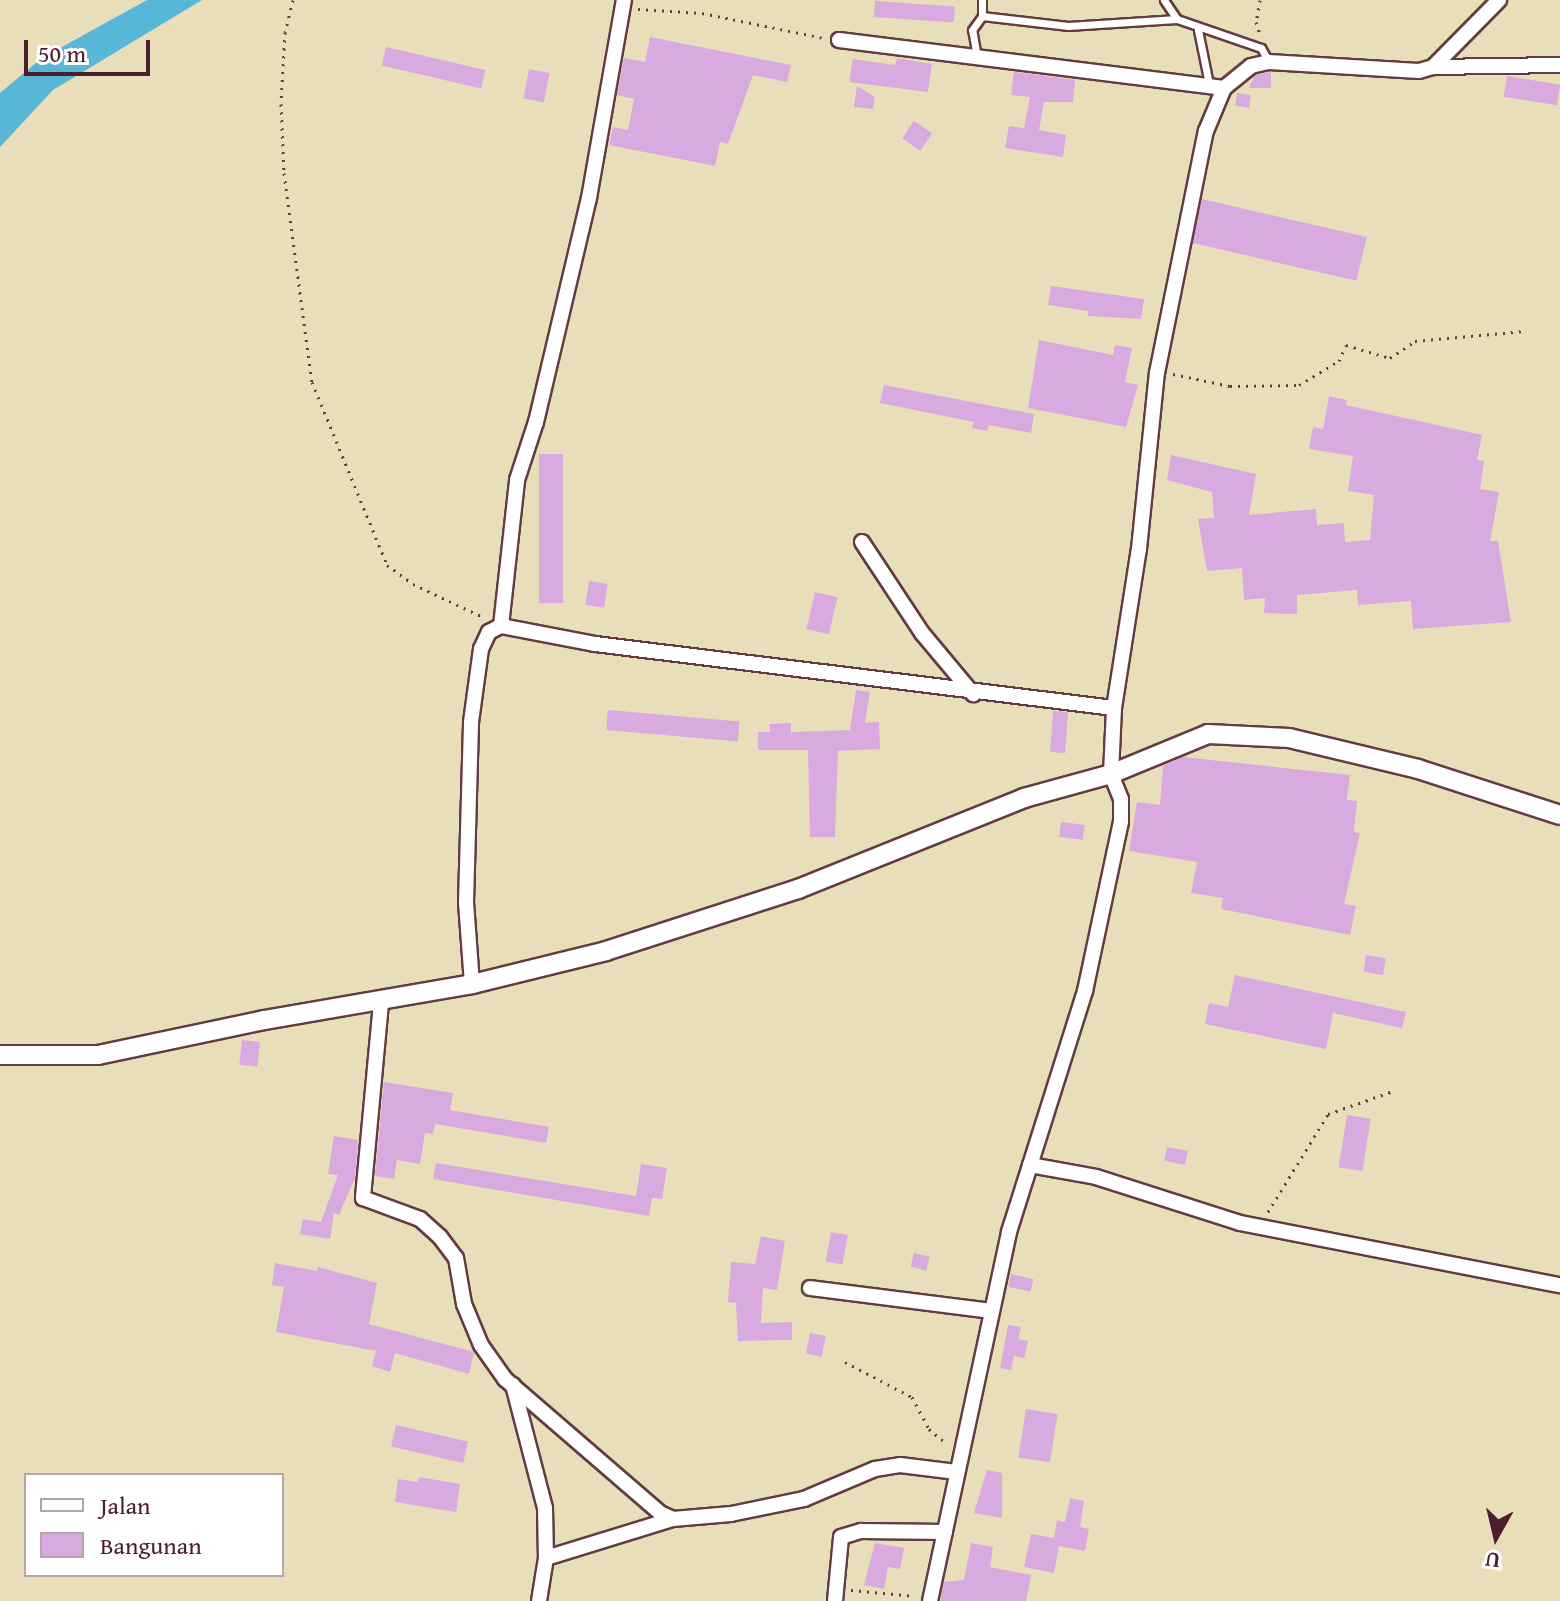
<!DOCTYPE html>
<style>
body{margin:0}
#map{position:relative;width:1560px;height:1601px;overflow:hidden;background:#e9deba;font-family:"Gentium Book Plus",serif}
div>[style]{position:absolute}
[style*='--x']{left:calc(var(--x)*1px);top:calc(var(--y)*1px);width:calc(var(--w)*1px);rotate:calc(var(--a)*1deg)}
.water>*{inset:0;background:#58b7d6}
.building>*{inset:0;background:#d9aae0;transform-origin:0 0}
.path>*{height:3px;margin-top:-1.5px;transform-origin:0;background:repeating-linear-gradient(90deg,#623c40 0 2px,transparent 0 8px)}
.roads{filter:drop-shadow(2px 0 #623c40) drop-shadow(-2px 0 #623c40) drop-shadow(0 2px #623c40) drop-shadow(0 -2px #623c40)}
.service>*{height:7px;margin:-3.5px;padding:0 3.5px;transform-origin:3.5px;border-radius:3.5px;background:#fff}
.minor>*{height:14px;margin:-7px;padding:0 7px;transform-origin:7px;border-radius:7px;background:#fff}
.tertiary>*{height:18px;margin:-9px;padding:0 9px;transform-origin:9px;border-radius:9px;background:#fff}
span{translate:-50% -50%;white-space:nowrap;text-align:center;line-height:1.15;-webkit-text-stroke:8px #fff;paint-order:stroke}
.legend{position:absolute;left:24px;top:1473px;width:260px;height:104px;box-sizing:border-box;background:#fff;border:2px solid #b7a5aa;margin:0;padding:10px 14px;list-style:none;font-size:24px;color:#4a1f2b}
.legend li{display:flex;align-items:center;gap:16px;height:40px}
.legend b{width:40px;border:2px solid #b7a5aa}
.north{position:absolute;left:1456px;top:1497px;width:80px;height:80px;-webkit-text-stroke:6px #fff;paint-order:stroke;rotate:188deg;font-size:22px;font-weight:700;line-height:32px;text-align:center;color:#4a1f2b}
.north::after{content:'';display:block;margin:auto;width:28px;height:36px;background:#4a1f2b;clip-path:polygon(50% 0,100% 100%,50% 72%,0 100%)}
.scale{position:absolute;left:24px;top:40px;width:126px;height:36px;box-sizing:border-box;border:4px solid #4a1f2b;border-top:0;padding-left:10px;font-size:24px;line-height:28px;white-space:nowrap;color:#4a1f2b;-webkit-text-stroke:6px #fff;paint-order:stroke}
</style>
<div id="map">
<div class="water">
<div style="clip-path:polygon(147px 0,202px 0,53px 90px,0 147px,0 93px,42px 58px)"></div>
</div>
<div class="building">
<div style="left:875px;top:1px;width:80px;height:16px;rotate:4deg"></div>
<div style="clip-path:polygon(650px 37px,791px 65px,787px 82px,753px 75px,728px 144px,720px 142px,715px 166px,609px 145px,613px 127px,628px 130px,634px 99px,617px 95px,624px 58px,645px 62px)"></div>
<div style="left:386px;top:47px;width:102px;height:19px;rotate:13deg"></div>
<div style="clip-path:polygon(897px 58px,932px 64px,928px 92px,849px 82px,853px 59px,895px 65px)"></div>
<div style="left:529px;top:69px;width:21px;height:30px;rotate:11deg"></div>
<div style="clip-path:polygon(1014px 72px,1075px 80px,1073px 102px,1044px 102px,1039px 130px,1066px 135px,1063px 157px,1005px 148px,1009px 126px,1024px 128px,1030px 97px,1011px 95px)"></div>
<div style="clip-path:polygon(1271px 72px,1271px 88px,1249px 88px,1255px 75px)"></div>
<div style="left:1507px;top:76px;width:54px;height:21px;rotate:9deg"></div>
<div style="clip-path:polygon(857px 86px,875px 97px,873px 109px,854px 107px)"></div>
<div style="left:1237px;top:93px;width:14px;height:13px;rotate:8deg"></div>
<div style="left:914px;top:121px;width:22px;height:21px;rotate:34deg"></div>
<div style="left:1202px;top:199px;width:169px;height:45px;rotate:13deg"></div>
<div style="clip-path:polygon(1051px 286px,1144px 299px,1141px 319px,1088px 316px,1088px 311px,1048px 305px)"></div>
<div style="clip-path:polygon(1039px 340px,1113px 355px,1115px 345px,1132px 348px,1125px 382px,1138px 385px,1126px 427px,1028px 408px)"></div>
<div style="clip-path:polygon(884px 385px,1034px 414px,1031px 433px,989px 425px,987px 431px,972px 428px,974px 422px,880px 403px)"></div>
<div style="clip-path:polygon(1329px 396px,1347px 400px,1346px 405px,1482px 435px,1477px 460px,1484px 461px,1480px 489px,1499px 492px,1490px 541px,1498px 541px,1511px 622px,1413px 629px,1411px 601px,1358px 605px,1357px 590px,1297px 595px,1297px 614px,1264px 613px,1265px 598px,1244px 600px,1242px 568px,1207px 571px,1198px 519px,1214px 518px,1212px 492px,1167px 480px,1171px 455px,1256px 474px,1249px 515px,1316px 509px,1317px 525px,1344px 523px,1345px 542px,1370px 540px,1374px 495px,1348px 491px,1353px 456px,1309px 449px,1313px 427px,1323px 429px)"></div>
<div style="left:539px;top:454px;width:24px;height:149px"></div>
<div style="left:589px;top:581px;width:19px;height:24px;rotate:9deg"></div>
<div style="left:815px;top:592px;width:23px;height:38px;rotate:13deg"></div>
<div style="clip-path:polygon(856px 690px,870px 692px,865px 723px,879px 722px,880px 749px,838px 751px,835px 837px,810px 837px,808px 750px,758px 750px,758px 732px,770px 732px,770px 724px,791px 723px,791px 732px,850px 730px)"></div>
<div style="left:608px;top:710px;width:132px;height:20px;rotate:5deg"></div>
<div style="left:1053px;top:711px;width:15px;height:41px;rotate:4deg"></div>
<div style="clip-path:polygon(1183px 757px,1350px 775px,1347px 800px,1357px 801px,1354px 832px,1360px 833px,1344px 904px,1356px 906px,1350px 935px,1221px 909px,1223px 898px,1191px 893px,1197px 862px,1129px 851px,1137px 802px,1160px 805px,1163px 766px)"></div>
<div style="left:1061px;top:822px;width:24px;height:15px;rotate:7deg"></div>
<div style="left:1366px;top:955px;width:20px;height:17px;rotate:9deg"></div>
<div style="clip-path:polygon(1235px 975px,1406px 1012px,1402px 1028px,1333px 1013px,1326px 1049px,1205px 1024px,1209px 1003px,1228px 1007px)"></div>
<div style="left:242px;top:1040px;width:18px;height:25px;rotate:6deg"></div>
<div style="clip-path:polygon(384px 1082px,453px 1093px,450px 1110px,549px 1127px,546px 1143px,435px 1124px,433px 1134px,425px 1133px,420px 1164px,397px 1160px,394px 1179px,375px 1176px)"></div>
<div style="left:1347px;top:1115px;width:24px;height:53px;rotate:9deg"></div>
<div style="clip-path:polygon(334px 1136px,358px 1140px,355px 1178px,339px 1215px,334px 1213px,330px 1239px,300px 1234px,303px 1219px,321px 1222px,338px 1175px,328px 1174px)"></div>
<div style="left:1167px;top:1147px;width:21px;height:14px;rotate:11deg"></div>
<div style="clip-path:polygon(436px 1163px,636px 1196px,641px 1164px,667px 1168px,662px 1199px,652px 1198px,649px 1216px,433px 1179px)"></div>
<div style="left:831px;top:1232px;width:17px;height:30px;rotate:10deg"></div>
<div style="clip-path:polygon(761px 1236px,785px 1241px,777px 1290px,763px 1288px,761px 1323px,792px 1322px,792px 1340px,738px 1341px,736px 1303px,728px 1302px,731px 1262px,755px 1264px)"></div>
<div style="left:914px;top:1253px;width:16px;height:14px;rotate:14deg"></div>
<div style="clip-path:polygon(275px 1263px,317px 1271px,318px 1267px,377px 1283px,369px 1324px,474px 1352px,469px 1374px,395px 1353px,390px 1372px,372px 1366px,376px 1351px,276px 1332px,284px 1287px,272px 1285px)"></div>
<div style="left:1011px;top:1274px;width:23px;height:13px;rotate:13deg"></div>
<div style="clip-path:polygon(1008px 1325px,1021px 1327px,1018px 1339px,1028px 1341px,1024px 1358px,1014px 1356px,1011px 1370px,1000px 1368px)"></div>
<div style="left:810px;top:1333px;width:16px;height:21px;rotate:11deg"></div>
<div style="left:1026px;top:1409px;width:32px;height:49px;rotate:9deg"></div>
<div style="left:396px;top:1425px;width:74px;height:22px;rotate:13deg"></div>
<div style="clip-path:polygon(987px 1470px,1002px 1473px,1002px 1518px,974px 1513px)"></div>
<div style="clip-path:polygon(419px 1477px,460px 1484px,456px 1512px,395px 1502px,398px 1479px,418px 1482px)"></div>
<div style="clip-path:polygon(1070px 1498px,1084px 1501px,1080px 1527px,1089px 1529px,1085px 1551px,1059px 1546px,1054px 1573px,1024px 1567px,1031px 1534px,1054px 1538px,1057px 1520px,1065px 1522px)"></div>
<div style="clip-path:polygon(875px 1543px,904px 1548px,900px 1569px,888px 1567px,884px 1589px,864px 1585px)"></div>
<div style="clip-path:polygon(971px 1543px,993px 1547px,990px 1567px,1031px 1575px,1026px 1601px,940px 1601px,944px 1582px,964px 1580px)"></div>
</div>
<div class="path">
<div style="--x:293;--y:0;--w:33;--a:104"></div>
<div style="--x:285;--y:32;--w:72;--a:93.2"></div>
<div style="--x:281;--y:104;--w:69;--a:87.5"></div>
<div style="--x:284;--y:173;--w:211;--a:82.4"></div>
<div style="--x:312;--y:382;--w:198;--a:67.7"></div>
<div style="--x:387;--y:565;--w:32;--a:36"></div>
<div style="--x:413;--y:584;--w:77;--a:25.2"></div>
<div style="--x:1260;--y:0;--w:22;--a:100"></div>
<div style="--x:1256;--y:22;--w:16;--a:72"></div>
<div style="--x:638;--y:9;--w:64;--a:3.6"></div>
<div style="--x:702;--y:13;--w:125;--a:11.6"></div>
<div style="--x:1173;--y:374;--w:58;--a:11.9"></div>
<div style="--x:1230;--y:386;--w:69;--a:-0.8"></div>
<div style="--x:1299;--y:385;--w:47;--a:-31"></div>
<div style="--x:1339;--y:361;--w:17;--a:-66"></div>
<div style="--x:1346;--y:345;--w:46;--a:16.5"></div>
<div style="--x:1390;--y:358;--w:30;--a:-34"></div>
<div style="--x:1415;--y:341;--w:110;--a:-5.2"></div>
<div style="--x:1268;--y:1212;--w:115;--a:-58.5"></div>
<div style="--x:1328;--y:1114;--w:69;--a:-19.5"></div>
<div style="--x:845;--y:1362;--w:76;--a:27.6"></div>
<div style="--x:912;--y:1397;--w:36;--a:62"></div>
<div style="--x:929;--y:1429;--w:23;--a:40"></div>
<div style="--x:851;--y:1590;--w:64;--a:5.4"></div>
</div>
<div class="roads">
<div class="service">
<div style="--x:982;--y:0;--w:16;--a:90"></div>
<div style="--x:982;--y:16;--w:87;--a:6.6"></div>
<div style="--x:1068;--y:26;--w:109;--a:-3.7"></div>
<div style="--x:1177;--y:19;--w:89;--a:19"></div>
<div style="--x:1261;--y:48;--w:16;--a:60"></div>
<div style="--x:1164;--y:0;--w:23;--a:56"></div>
<div style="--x:1198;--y:30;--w:55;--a:78.5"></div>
<div style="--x:977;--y:57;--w:27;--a:-100"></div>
<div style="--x:972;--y:30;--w:17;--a:-54"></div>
</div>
<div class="minor">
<div style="--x:839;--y:40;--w:388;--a:7.1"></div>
<div style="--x:1433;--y:67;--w:127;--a:-0.9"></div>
<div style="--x:862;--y:542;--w:109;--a:56.6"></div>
<div style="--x:922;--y:633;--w:80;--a:50.1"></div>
<div style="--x:501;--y:626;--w:147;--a:-83.7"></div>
<div style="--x:517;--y:480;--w:61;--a:-71.9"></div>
<div style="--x:536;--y:422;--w:230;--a:-76.7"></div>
<div style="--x:589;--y:198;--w:201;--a:-80"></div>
<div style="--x:472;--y:984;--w:81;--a:-94.2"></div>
<div style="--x:466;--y:903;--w:181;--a:-88.4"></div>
<div style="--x:471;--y:722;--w:74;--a:-82.2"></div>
<div style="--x:481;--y:649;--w:19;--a:-65"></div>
<div style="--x:489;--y:632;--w:13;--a:-27"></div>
<div style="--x:501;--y:626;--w:96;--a:10.8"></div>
<div style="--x:595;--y:644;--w:523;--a:7.03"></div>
<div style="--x:381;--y:1003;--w:196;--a:95.3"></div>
<div style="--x:363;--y:1198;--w:61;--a:20.2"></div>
<div style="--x:420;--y:1219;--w:27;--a:42"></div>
<div style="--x:440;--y:1237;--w:26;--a:53"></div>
<div style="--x:456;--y:1258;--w:47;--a:80.1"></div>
<div style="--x:464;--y:1304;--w:44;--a:67.5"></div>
<div style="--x:481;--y:1345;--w:42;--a:54.8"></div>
<div style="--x:505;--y:1379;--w:205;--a:40.8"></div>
<div style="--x:660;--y:1513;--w:14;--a:25"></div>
<div style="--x:673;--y:1519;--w:58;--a:-4.9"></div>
<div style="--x:731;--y:1514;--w:75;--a:-11.6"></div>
<div style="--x:804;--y:1499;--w:77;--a:-22.9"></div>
<div style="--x:875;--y:1469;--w:25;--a:-9"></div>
<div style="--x:900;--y:1465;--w:57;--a:7"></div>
<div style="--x:1030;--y:1165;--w:67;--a:10.3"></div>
<div style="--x:1096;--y:1177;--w:151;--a:17.7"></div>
<div style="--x:1240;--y:1223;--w:326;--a:11"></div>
<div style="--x:810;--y:1288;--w:182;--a:7.2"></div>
<div style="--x:513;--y:1385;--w:127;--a:75.4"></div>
<div style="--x:545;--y:1508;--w:50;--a:88.9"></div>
<div style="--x:539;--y:1601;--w:44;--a:-80.8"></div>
<div style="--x:546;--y:1558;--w:133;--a:-17.1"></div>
<div style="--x:835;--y:1601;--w:64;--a:-84.6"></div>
<div style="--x:841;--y:1537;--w:21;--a:-17"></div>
<div style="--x:861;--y:1531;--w:84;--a:0.7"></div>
<div style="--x:930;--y:1601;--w:377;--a:-77.9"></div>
<div style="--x:1009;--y:1232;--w:253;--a:-72.5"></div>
<div style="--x:1085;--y:991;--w:173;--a:-78"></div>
<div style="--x:1121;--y:822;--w:23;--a:-90"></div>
<div style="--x:1121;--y:799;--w:27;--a:-112"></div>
<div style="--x:1111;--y:774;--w:66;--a:-87.4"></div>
<div style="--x:1114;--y:708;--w:161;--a:-81.1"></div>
<div style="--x:1139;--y:549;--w:177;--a:-84.2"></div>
<div style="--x:1157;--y:373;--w:247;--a:-78.6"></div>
<div style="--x:1206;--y:131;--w:47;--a:-67.3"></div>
<div style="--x:1224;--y:88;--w:35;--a:-39"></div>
<div style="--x:1251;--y:66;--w:18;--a:-13"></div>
<div style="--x:1269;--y:62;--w:150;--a:3.4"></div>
<div style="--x:1419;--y:71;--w:15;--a:-16"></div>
<div style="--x:1433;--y:67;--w:94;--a:-45.4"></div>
</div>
<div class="tertiary">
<div style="--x:0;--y:1055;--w:98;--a:0"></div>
<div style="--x:98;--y:1055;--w:170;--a:-11.9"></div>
<div style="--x:264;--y:1020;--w:211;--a:-9.8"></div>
<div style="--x:472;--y:984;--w:138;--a:-13.8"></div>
<div style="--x:606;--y:951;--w:202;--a:-17.9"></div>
<div style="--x:798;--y:889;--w:244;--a:-21.9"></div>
<div style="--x:1024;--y:798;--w:90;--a:-15.4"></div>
<div style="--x:1111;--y:774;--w:105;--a:-22.4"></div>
<div style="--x:1208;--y:734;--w:81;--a:2.8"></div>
<div style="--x:1289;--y:738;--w:133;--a:13.5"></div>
<div style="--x:1418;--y:769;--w:149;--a:17.9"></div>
</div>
</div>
<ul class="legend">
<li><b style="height:10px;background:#fff"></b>Jalan</li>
<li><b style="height:22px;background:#d9aae0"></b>Bangunan</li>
</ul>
<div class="north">U</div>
<div class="scale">50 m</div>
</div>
